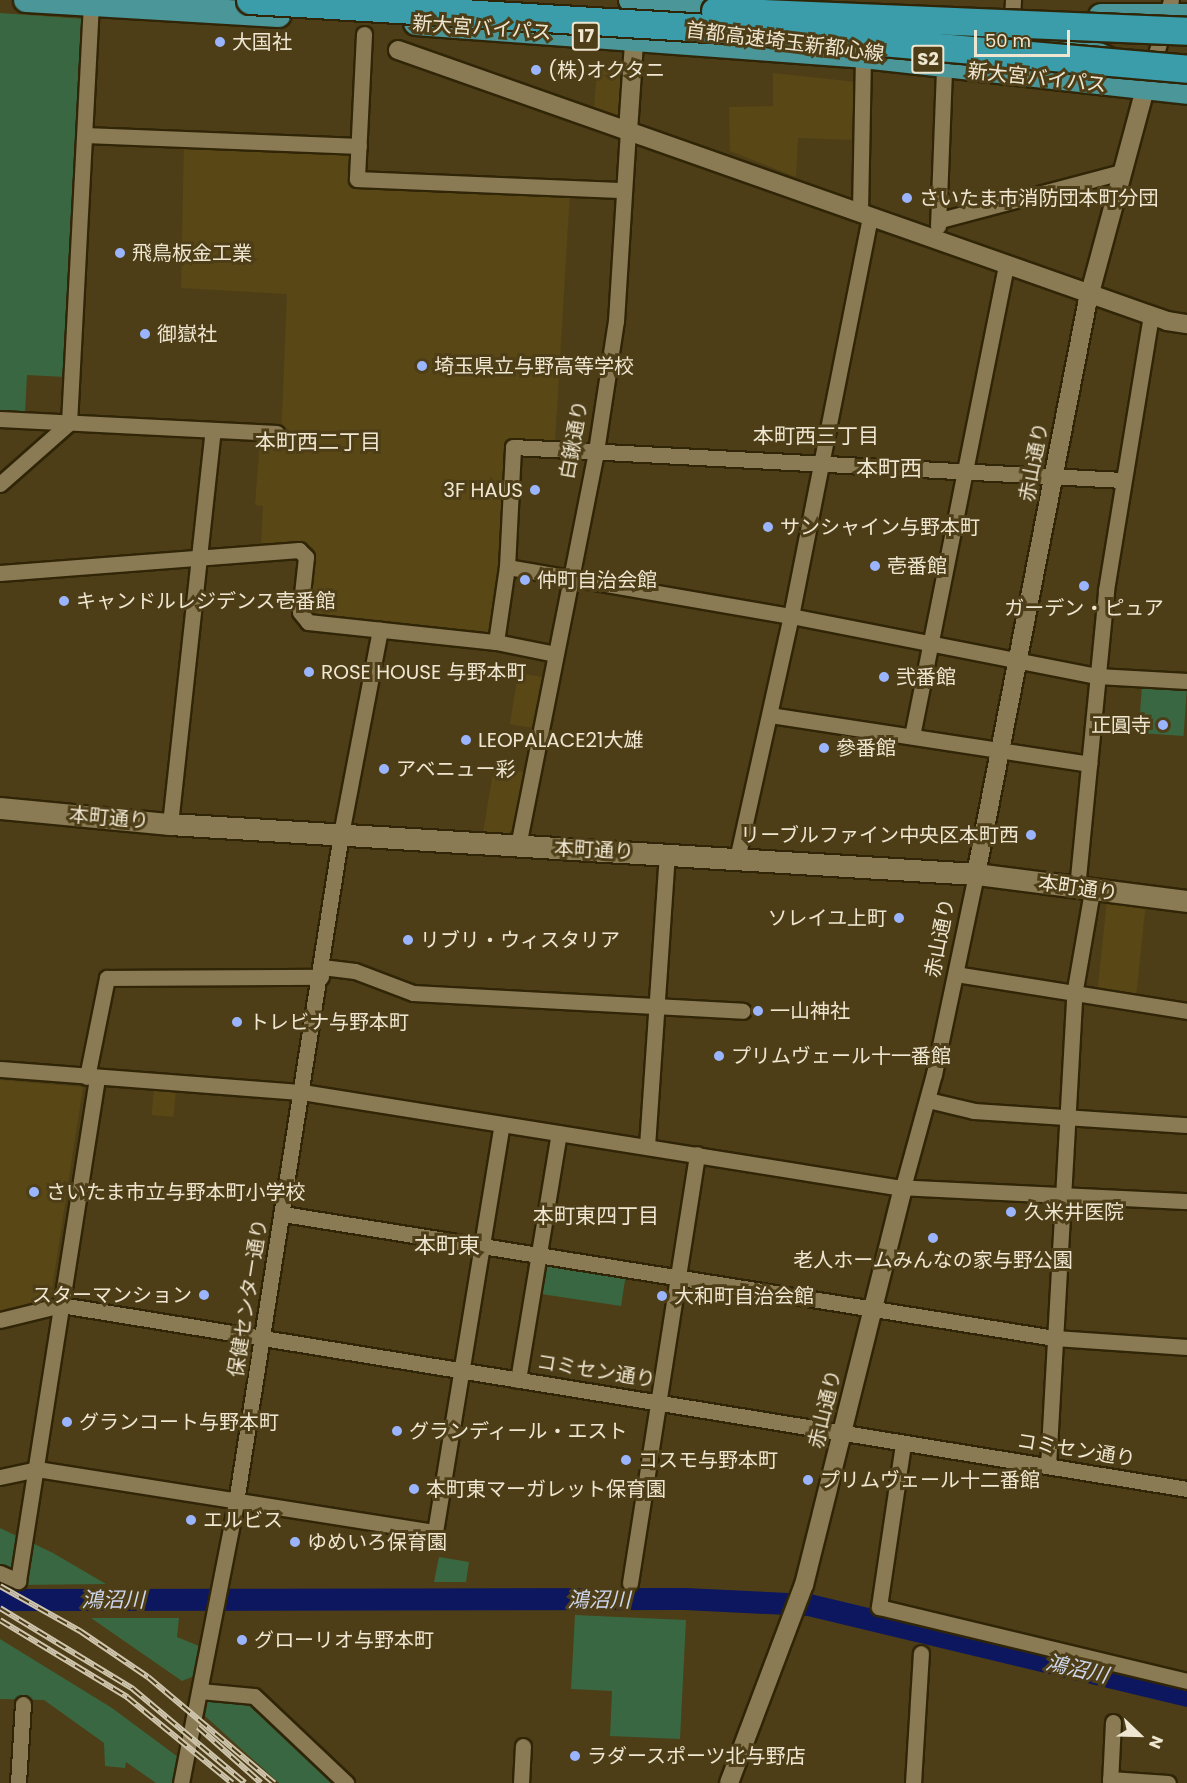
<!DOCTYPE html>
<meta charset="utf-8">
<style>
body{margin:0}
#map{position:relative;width:1187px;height:1783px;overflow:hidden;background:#4d3e17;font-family:Poppins,"Noto Sans JP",sans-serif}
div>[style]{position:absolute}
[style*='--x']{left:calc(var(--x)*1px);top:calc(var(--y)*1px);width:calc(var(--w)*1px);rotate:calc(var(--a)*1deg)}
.built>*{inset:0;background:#594716;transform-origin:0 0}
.green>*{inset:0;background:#396741;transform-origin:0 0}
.river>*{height:22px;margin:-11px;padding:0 11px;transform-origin:11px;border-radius:11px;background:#0d1760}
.roads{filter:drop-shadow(2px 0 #302507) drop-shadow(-2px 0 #302507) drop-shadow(0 2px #302507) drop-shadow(0 -2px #302507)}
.minor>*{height:15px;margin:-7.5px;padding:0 7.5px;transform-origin:7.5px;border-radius:7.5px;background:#8b7b54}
.tertiary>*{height:18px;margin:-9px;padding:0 9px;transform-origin:9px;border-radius:9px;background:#8b7b54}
.secondary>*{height:21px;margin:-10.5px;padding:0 10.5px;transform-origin:10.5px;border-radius:10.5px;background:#8b7b54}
.trunk>*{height:24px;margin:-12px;padding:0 12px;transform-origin:12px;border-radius:12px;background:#4b9699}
.rail>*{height:6px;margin-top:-3px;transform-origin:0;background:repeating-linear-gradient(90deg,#4d3e17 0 11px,#d0c6ae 0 22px);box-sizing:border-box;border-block:2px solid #d0c6ae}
.bridges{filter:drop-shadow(2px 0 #302507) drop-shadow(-2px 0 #302507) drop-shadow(0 2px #302507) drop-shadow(0 -2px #302507)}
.motorway-bridge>*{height:27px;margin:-13.5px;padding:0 13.5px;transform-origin:13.5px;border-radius:13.5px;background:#3b9caa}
.dots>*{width:16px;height:16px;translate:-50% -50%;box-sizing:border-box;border:3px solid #4d3e17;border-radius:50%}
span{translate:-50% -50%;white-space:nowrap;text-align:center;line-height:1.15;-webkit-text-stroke:6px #4d3e17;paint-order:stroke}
.shield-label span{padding:2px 4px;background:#4d3e17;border:2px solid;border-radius:4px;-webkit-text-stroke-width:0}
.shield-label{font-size:18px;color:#efe6d1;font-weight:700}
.street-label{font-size:20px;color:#efe6d1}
.poi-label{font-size:20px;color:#efe6d1}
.left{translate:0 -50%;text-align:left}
.right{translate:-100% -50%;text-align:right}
.neighbourhood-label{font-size:21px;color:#efe6d1}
.water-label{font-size:21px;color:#ced7ed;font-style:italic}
.quarter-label{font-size:22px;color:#efe6d1}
.north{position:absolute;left:1109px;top:1705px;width:60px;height:60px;-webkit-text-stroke:4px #4d3e17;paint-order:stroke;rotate:113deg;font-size:16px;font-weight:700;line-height:24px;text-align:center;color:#efe6d1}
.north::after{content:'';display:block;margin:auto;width:21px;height:27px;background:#efe6d1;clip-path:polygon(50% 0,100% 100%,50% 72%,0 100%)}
.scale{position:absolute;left:974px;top:30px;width:96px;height:27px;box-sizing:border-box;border:3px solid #efe6d1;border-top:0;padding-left:8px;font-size:18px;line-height:21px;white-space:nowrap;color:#efe6d1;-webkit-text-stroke:4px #4d3e17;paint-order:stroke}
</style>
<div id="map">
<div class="built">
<div style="clip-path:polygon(597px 68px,622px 70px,620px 112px,616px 115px,594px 107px)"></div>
<div style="clip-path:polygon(773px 73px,856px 82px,855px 140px,798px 138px,796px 177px,730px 151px,729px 107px,773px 106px)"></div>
<div style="clip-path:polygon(184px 143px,351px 152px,353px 183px,570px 192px,555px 442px,509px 440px,503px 562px,493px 633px,489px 637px,310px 617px,305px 610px,313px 547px,261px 548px,263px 506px,255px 505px,260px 439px,281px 439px,287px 294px,181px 288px)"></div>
<div style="left:518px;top:673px;width:25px;height:52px;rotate:9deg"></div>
<div style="clip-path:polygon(494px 766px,524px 772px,512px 830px,507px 834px,483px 833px)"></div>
<div style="left:1107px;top:900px;width:39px;height:95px;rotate:6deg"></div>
<div style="clip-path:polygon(0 1080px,83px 1087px,51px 1296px,0 1312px)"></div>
<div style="left:154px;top:1088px;width:22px;height:27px;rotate:5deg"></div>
</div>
<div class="green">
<div style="clip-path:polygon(0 13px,85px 19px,65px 377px,27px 375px,25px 413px,0 412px)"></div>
<div style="left:1142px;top:685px;width:45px;height:48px;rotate:4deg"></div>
<div style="clip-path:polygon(541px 1263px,626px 1274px,621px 1306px,541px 1294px,537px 1289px)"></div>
<div style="clip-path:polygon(0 1528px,21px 1538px,15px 1571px,0 1568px)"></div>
<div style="clip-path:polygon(28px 1541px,53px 1553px,106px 1584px,20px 1585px)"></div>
<div style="clip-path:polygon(439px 1557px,469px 1562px,466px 1582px,434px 1582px)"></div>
<div style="clip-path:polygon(575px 1615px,686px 1620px,680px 1739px,610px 1736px,612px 1691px,571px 1689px)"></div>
<div style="clip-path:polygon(91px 1618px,179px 1618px,177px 1637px,199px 1646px,194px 1676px,182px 1681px)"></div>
<div style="clip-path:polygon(0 1639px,112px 1708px,178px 1757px,173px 1783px,156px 1783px,126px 1762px,125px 1768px,105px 1766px,104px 1743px,44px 1700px,0 1699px)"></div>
<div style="clip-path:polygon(208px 1697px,251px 1699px,340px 1783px,279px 1783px,205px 1716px)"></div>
</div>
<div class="river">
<div style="--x:0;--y:1600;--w:685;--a:-0.08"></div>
<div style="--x:685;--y:1599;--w:124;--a:2.8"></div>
<div style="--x:809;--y:1605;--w:389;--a:13.5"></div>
</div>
<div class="roads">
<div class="minor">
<div style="--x:1012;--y:19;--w:19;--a:-87"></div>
<div style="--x:364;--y:34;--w:145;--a:92.8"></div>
<div style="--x:357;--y:179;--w:267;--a:2.4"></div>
<div style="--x:1151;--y:72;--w:75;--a:-74.5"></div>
<div style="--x:86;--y:135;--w:273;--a:2.3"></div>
<div style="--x:860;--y:212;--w:156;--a:-88.9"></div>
<div style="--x:940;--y:220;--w:188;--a:-14.8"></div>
<div style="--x:938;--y:226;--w:158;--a:-87.8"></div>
<div style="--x:0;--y:419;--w:277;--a:2.9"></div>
<div style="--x:0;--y:484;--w:92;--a:-41.5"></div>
<div style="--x:69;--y:423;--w:419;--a:-87"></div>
<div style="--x:507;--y:567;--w:288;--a:9.8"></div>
<div style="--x:791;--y:616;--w:312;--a:11.1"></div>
<div style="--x:1097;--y:676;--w:90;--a:3.2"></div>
<div style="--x:0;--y:573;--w:300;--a:-4.4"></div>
<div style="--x:299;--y:550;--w:10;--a:45"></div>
<div style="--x:306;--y:557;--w:55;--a:96.2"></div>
<div style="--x:300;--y:612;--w:13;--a:51"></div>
<div style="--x:308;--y:622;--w:189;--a:6.1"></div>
<div style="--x:496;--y:642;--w:60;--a:11.5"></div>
<div style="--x:496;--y:642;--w:76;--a:-81.7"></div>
<div style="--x:507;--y:567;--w:120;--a:-87.1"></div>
<div style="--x:513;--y:447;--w:611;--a:3.1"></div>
<div style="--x:770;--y:715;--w:323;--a:8.7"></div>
<div style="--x:912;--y:736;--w:481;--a:-78.7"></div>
<div style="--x:170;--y:824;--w:395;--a:-83.8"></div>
<div style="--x:518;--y:846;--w:403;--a:-78.8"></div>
<div style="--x:596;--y:451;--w:132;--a:-81.3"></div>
<div style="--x:616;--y:321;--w:190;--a:-86.4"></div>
<div style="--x:737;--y:859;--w:249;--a:-77.5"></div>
<div style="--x:791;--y:616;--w:408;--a:-78.8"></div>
<div style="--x:1077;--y:888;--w:299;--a:-84.4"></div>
<div style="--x:1106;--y:590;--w:279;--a:-80.7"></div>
<div style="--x:322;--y:967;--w:33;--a:7"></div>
<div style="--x:355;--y:971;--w:62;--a:20.8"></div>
<div style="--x:413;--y:993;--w:330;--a:3.1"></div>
<div style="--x:956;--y:974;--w:234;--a:9.1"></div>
<div style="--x:0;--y:1069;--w:303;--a:4.4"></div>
<div style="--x:302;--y:1092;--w:602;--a:9.09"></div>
<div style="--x:896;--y:1187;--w:291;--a:2.8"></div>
<div style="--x:87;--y:1077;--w:101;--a:-78.6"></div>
<div style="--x:107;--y:978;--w:214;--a:-0.3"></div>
<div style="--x:928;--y:1100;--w:47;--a:13.4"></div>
<div style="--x:974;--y:1111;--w:213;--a:3.8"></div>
<div style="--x:647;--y:1146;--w:293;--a:-86.1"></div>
<div style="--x:903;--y:1187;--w:117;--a:-74.7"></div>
<div style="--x:934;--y:1074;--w:204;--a:-78.1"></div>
<div style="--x:283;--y:1214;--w:782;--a:9.13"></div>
<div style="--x:1055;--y:1338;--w:132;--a:3.9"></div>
<div style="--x:0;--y:1320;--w:63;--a:-13.8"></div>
<div style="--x:61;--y:1305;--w:1141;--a:9.28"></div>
<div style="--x:518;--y:1380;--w:250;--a:-80.6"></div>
<div style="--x:903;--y:1444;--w:165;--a:98.4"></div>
<div style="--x:879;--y:1607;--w:317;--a:13.5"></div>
<div style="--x:1048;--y:1466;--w:472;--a:-86.8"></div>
<div style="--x:1074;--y:995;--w:106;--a:-80.2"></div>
<div style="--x:0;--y:1477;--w:38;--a:-12"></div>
<div style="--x:37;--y:1469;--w:403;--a:9"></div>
<div style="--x:435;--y:1532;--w:412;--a:-80.7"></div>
<div style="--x:0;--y:1573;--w:20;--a:24"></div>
<div style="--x:18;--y:1581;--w:509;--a:-81.07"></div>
<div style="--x:630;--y:1583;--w:434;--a:-81.1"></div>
<div style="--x:200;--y:1691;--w:54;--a:5.3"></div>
<div style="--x:254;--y:1696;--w:127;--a:43.4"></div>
<div style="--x:1110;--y:1779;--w:58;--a:3.9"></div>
<div style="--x:18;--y:1783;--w:79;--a:-86.4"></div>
<div style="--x:181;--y:1783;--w:286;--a:-78.9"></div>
<div style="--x:236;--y:1502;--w:676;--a:-81.07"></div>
<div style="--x:341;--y:834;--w:208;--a:-79.2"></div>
<div style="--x:521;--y:1783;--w:37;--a:-87"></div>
<div style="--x:913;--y:1783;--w:130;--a:-86.5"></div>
<div style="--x:1110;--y:1783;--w:61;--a:-87.2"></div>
</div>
<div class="tertiary">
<div style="--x:398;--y:50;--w:815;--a:19.41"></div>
<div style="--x:1167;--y:321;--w:20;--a:9"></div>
<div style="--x:628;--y:131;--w:103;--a:-86.1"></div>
<div style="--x:976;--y:874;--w:581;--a:-78.98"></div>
<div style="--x:1087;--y:304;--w:223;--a:-74.9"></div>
<div style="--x:729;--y:1783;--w:212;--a:-69.3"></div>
<div style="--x:804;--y:1585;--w:410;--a:-76"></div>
</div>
<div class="secondary">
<div style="--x:0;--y:808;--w:171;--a:5.4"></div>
<div style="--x:170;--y:824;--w:808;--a:3.55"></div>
<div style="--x:976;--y:874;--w:213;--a:7.3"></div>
</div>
<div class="trunk">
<div style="--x:26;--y:0;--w:253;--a:3.4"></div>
<div style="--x:631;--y:0;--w:105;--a:3.3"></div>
<div style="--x:1101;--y:16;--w:86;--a:0"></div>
<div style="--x:416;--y:23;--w:448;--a:4.2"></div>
<div style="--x:863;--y:56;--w:326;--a:6.3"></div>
<div style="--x:1037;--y:27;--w:82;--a:24.4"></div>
</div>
</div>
<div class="rail">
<div style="--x:0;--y:1586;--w:92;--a:29.4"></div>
<div style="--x:80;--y:1631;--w:82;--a:34.1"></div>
<div style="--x:148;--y:1677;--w:165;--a:40.1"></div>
<div style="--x:0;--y:1608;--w:156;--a:31.3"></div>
<div style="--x:133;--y:1689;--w:146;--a:40"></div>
<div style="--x:0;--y:1620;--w:149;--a:31.2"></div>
<div style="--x:127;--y:1697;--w:136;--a:39.3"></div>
<div style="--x:198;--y:1727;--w:84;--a:41.6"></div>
</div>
<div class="bridges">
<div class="motorway-bridge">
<div style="--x:250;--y:0;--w:495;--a:3.5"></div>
<div style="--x:744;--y:30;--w:445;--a:5"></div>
<div style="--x:715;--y:11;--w:472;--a:2.4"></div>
</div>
</div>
<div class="dots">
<div style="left:220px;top:42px;background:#9ab5fd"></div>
<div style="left:536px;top:70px;background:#9ab5fd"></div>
<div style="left:907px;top:198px;background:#9ab5fd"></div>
<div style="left:120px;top:253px;background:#9ab5fd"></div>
<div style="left:145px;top:334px;background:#9ab5fd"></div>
<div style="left:422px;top:366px;background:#9ab5fd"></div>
<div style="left:535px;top:490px;background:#9ab5fd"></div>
<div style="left:768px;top:527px;background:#9ab5fd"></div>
<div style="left:875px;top:566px;background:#9ab5fd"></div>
<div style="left:525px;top:580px;background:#9ab5fd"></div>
<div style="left:1084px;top:586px;background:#9ab5fd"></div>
<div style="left:64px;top:601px;background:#9ab5fd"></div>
<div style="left:309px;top:672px;background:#9ab5fd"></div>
<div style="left:884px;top:677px;background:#9ab5fd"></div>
<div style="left:1163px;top:725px;background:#9ab5fd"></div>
<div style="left:466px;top:740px;background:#9ab5fd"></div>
<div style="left:824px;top:748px;background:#9ab5fd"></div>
<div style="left:384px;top:769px;background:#9ab5fd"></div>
<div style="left:1031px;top:835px;background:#9ab5fd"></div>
<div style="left:899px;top:918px;background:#9ab5fd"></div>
<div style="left:408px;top:940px;background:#9ab5fd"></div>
<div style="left:758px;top:1011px;background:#9ab5fd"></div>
<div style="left:237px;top:1022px;background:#9ab5fd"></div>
<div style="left:719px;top:1056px;background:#9ab5fd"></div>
<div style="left:34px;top:1192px;background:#9ab5fd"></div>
<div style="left:1011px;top:1212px;background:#9ab5fd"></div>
<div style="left:933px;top:1238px;background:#9ab5fd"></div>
<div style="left:204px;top:1295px;background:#9ab5fd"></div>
<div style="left:662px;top:1296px;background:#9ab5fd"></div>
<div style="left:67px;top:1422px;background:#9ab5fd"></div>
<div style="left:397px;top:1431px;background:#9ab5fd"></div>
<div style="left:626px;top:1460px;background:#9ab5fd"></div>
<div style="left:808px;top:1480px;background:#9ab5fd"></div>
<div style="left:414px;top:1489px;background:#9ab5fd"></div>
<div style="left:191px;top:1520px;background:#9ab5fd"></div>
<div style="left:295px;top:1542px;background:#9ab5fd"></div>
<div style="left:242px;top:1640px;background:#9ab5fd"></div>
<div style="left:575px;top:1756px;background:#9ab5fd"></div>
</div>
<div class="shield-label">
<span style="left:586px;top:36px">17</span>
<span style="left:928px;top:59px">S2</span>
</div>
<div class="street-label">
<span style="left:482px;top:28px;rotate:4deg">新大宮バイパス</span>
<span style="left:785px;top:42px;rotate:7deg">首都高速埼玉新都心線</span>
<span style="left:1037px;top:78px;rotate:6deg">新大宮バイパス</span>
<span style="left:574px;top:440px;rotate:-80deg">白鍬通り</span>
<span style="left:1034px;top:462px;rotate:-79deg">赤山通り</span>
<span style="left:109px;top:818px;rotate:5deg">本町通り</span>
<span style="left:594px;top:850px;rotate:3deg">本町通り</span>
<span style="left:1078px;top:888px;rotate:8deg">本町通り</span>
<span style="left:940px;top:938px;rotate:-79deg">赤山通り</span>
<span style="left:248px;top:1298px;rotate:-81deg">保健センター通り</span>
<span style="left:596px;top:1371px;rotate:9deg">コミセン通り</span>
<span style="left:825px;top:1409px;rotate:-76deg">赤山通り</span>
<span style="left:1076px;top:1450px;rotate:9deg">コミセン通り</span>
</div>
<div class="poi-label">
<span class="left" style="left:232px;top:42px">大国社</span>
<span class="left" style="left:548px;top:70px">(株)オクタニ</span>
<span class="left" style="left:919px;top:198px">さいたま市消防団本町分団</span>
<span class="left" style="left:132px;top:253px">飛鳥板金工業</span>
<span class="left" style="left:157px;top:334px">御嶽社</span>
<span class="left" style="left:434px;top:366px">埼玉県立与野高等学校</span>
<span class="right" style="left:523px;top:490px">3F HAUS</span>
<span class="left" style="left:780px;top:527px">サンシャイン与野本町</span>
<span class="left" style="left:887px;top:566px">壱番館</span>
<span class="left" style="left:537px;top:580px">仲町自治会館</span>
<span class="left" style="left:76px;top:601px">キャンドルレジデンス壱番館</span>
<span style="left:1084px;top:608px">ガーデン・ピュア</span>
<span class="left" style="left:321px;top:672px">ROSE HOUSE 与野本町</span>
<span class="left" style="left:896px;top:677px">弐番館</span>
<span class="right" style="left:1151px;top:725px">正圓寺</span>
<span class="left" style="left:478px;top:740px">LEOPALACE21大雄</span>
<span class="left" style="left:836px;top:748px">參番館</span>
<span class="left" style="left:396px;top:769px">アベニュー彩</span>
<span class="right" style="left:1019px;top:835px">リーブルファイン中央区本町西</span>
<span class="right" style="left:887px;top:918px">ソレイユ上町</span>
<span class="left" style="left:420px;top:940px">リブリ・ウィスタリア</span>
<span class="left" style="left:770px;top:1011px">一山神社</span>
<span class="left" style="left:249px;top:1022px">トレビナ与野本町</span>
<span class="left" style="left:731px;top:1056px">プリムヴェール十一番館</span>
<span class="left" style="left:46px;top:1192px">さいたま市立与野本町小学校</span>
<span class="left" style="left:1024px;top:1212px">久米井医院</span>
<span style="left:933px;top:1260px">老人ホームみんなの家与野公園</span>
<span class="right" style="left:192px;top:1295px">スターマンション</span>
<span class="left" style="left:674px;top:1296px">大和町自治会館</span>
<span class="left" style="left:79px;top:1422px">グランコート与野本町</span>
<span class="left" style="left:409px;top:1431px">グランディール・エスト</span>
<span class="left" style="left:638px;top:1460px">コスモ与野本町</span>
<span class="left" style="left:820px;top:1480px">プリムヴェール十二番館</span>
<span class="left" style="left:426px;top:1489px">本町東マーガレット保育園</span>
<span class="left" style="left:203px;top:1520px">エルビス</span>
<span class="left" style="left:307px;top:1542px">ゆめいろ保育園</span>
<span class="left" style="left:254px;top:1640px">グローリオ与野本町</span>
<span class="left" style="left:587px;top:1756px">ラダースポーツ北与野店</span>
</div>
<div class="neighbourhood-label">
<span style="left:816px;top:436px">本町西三丁目</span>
<span style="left:318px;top:442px">本町西二丁目</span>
<span style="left:596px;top:1216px">本町東四丁目</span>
</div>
<div class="water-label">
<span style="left:113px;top:1600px">鴻沼川</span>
<span style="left:599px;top:1600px">鴻沼川</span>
<span style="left:1077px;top:1669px;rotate:13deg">鴻沼川</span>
</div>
<div class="quarter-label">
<span style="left:889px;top:469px">本町西</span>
<span style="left:447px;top:1246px">本町東</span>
</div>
<div class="north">N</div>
<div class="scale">50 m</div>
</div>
